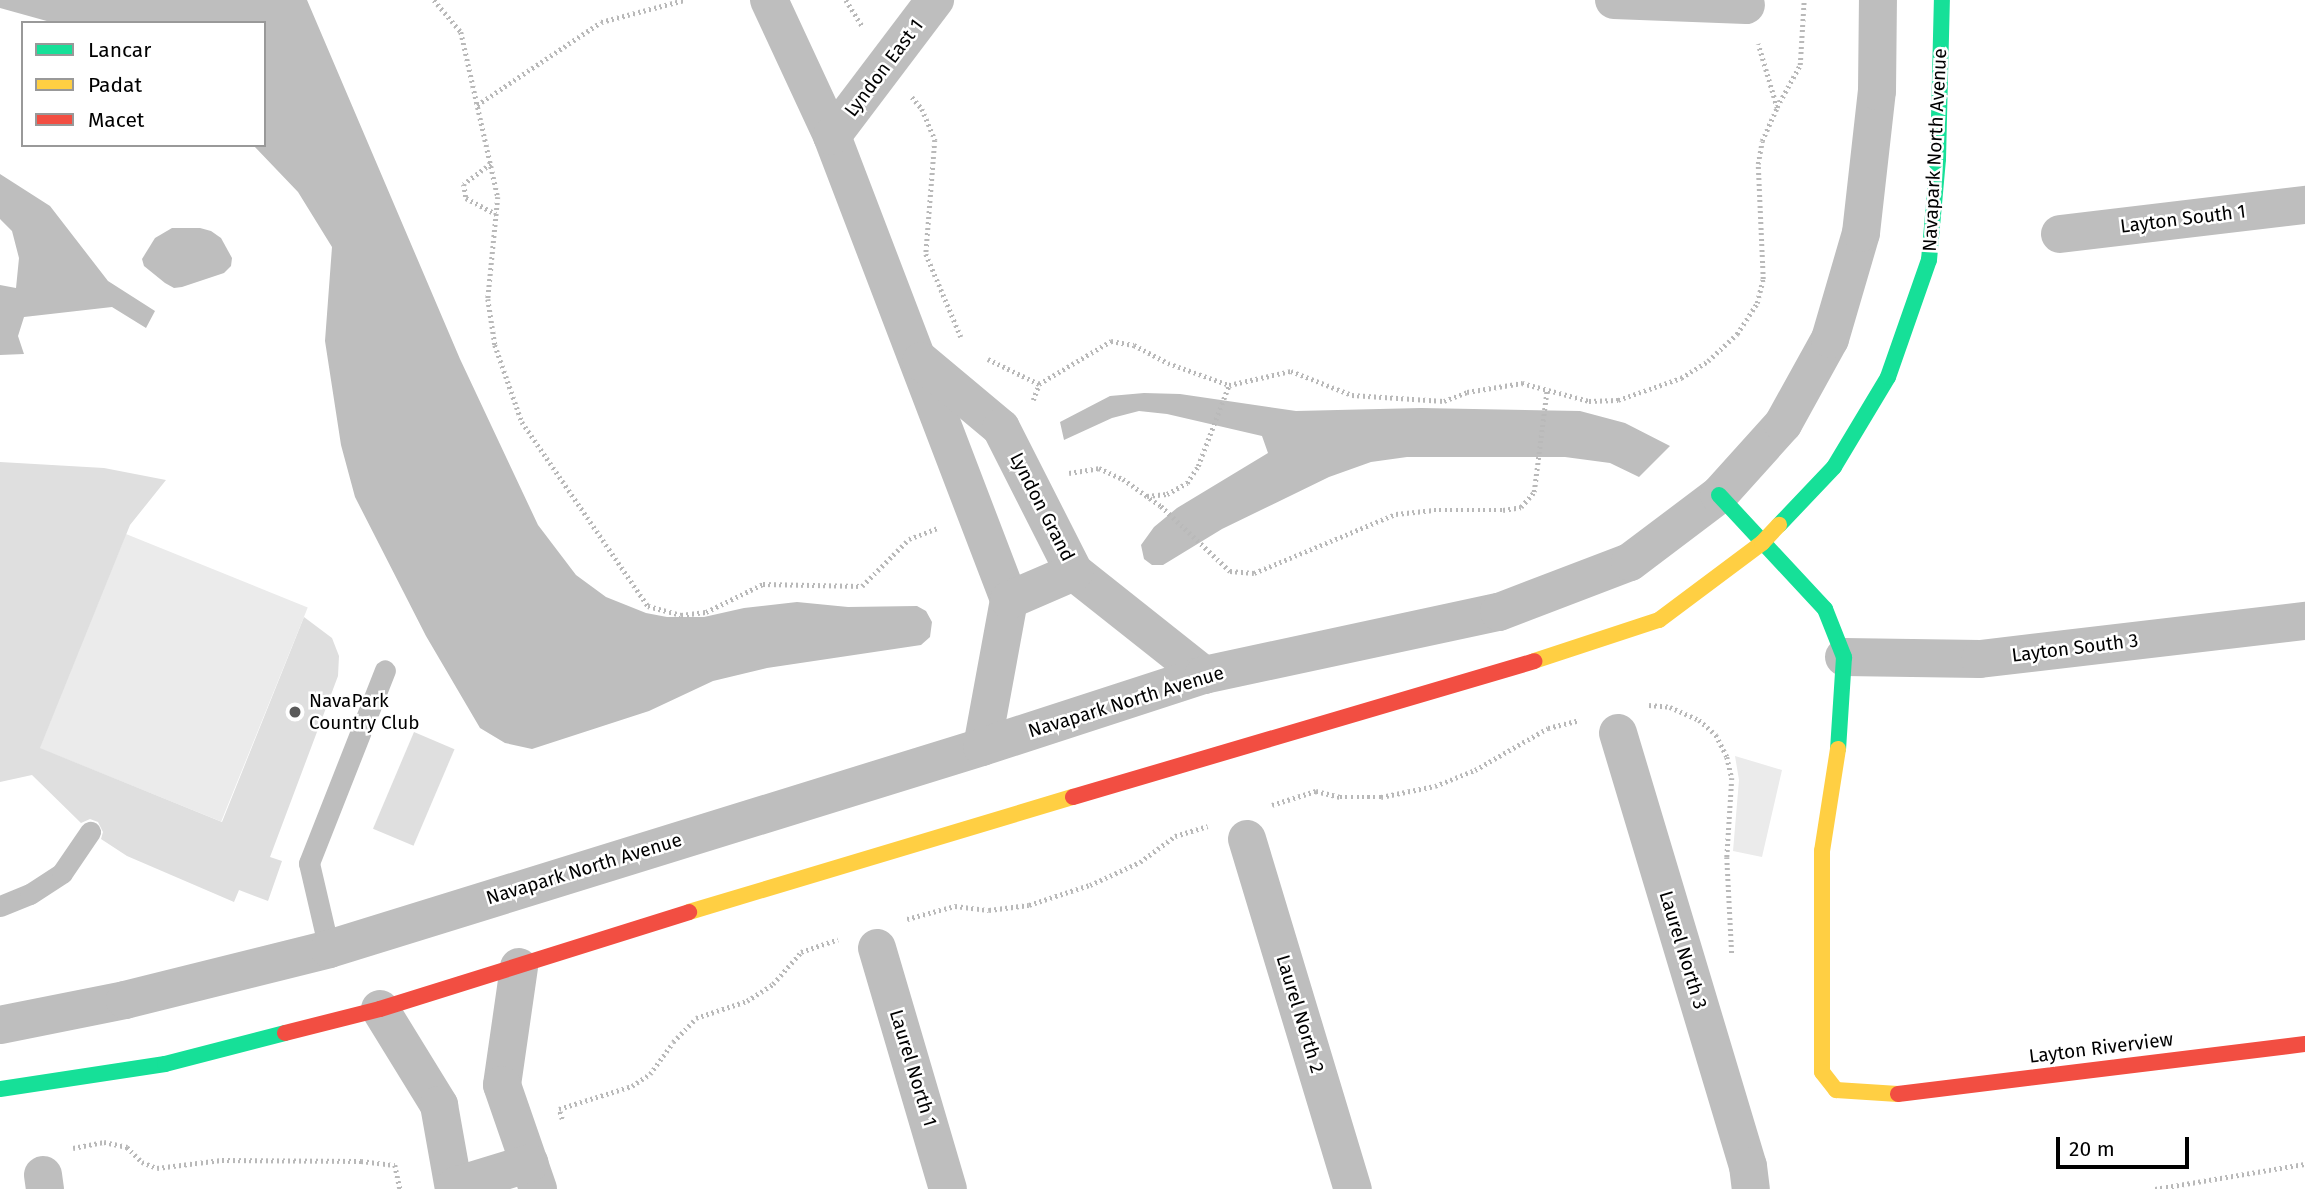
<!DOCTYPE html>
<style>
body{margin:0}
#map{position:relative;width:2305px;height:1189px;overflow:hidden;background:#fff;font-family:"Fira Sans",sans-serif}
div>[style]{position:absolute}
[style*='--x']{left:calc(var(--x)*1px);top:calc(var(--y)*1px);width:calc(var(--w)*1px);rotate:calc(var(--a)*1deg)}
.green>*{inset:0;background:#ebebeb;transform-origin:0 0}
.water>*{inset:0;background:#bebebe}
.building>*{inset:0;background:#dfdfdf;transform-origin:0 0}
.path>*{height:4.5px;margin-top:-2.25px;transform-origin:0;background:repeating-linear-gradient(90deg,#b9b9b9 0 2px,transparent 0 5.5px)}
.lane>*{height:21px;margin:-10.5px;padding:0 10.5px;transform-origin:10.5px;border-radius:10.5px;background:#bebebe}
.street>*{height:38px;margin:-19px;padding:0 19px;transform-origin:19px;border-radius:19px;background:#bebebe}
.fast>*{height:16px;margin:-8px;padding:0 8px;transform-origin:8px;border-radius:8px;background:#16e098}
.slow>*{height:16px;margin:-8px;padding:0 8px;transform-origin:8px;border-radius:8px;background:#ffcf43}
.jam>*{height:16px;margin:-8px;padding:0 8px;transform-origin:8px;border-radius:8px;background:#f24e42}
.dots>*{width:19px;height:19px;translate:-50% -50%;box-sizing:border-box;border:4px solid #fff;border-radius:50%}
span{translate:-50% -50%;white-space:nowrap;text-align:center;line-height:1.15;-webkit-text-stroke:5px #fff;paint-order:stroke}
.street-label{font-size:19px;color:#000}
.poi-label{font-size:19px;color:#000}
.left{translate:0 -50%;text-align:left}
.legend{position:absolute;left:21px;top:21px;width:245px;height:126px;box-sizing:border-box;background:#fff;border:2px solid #999;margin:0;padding:9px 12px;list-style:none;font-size:21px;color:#000}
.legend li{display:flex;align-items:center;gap:14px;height:35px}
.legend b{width:35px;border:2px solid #999}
.scale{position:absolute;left:2056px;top:1137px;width:133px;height:32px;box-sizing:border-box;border:4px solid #000;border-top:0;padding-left:9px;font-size:21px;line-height:24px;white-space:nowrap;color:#000;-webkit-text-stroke:5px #fff;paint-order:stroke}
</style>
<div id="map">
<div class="green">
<div style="left:126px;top:534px;width:196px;height:231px;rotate:22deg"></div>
<div style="clip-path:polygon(1735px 756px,1782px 770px,1762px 857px,1733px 851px,1739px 780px)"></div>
</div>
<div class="water">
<div style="clip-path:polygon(0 0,307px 0,460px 359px,538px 525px,576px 575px,606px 597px,646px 613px,667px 617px,704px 617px,744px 608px,797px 602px,848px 607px,917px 606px,926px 611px,932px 622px,930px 637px,921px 645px,767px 668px,713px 681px,649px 711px,532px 749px,505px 743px,480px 728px,426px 636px,355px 497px,341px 445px,325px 341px,332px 247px,298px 192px,253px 145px,264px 145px,264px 23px,54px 23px,0 8px)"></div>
<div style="clip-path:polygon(0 174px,50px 206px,108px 281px,155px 311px,146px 328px,112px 307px,24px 317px,18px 336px,24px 354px,0 355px,0 285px,16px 288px,19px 258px,12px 231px,0 219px)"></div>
<div style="clip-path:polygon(172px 228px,200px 228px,211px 231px,221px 238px,232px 258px,231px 266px,224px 273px,182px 287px,174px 288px,165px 283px,144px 266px,142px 259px,155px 238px)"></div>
<div style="clip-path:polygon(1144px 393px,1180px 394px,1296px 411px,1421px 408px,1580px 411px,1625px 423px,1670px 446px,1639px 477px,1610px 463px,1565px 457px,1407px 457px,1371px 462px,1329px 477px,1222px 529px,1163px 565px,1152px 565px,1144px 559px,1141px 545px,1154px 527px,1177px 508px,1268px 453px,1262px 436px,1167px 414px,1139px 411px,1112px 418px,1064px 440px,1060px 422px,1110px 396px)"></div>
</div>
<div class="building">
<div style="clip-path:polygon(0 462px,104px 468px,166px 480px,130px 525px,40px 748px,222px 822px,304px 617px,332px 638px,339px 656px,338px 676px,270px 857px,282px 861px,268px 901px,239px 890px,234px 902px,127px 856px,101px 839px,103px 832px,98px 822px,90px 819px,81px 823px,32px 775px,0 782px)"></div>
<div style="left:414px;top:732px;width:44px;height:105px;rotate:23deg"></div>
</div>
<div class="path">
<div style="--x:434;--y:0;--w:42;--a:49.8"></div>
<div style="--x:461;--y:32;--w:169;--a:77.4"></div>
<div style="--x:498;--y:197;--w:102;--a:95.6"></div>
<div style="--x:488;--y:299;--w:47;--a:81.3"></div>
<div style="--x:495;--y:345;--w:82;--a:70.7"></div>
<div style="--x:522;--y:422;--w:223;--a:55.6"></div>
<div style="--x:648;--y:606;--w:34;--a:15"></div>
<div style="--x:681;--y:615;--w:25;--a:-7"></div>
<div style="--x:706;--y:612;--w:64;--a:-26.2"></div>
<div style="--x:763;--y:584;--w:99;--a:1.2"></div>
<div style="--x:862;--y:586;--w:66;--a:-45"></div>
<div style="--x:909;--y:539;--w:30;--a:-21"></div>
<div style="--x:846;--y:0;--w:32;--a:58"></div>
<div style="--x:912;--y:97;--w:16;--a:50"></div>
<div style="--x:922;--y:109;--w:34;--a:67"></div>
<div style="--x:935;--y:140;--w:114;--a:94.5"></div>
<div style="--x:926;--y:254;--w:90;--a:67.1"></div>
<div style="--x:477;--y:105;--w:149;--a:-33.8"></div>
<div style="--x:601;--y:22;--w:86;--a:-14.8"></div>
<div style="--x:1777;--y:107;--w:48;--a:-61.3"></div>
<div style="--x:1800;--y:65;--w:65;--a:-86.5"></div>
<div style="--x:491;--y:164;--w:34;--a:143"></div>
<div style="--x:464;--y:184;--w:14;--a:82"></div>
<div style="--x:466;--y:198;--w:34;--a:28"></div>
<div style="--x:988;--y:359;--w:57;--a:26.1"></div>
<div style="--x:1039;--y:384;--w:84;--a:-30.8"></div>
<div style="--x:1111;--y:341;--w:23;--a:10"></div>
<div style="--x:1134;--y:345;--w:38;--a:28"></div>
<div style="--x:1168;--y:363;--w:65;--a:19.8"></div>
<div style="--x:1229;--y:385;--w:64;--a:-12.7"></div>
<div style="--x:1291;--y:371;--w:66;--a:21.5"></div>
<div style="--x:1352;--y:395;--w:92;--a:3.7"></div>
<div style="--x:1444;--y:401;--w:25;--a:-21"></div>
<div style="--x:1467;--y:392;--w:56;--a:-9.3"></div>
<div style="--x:1522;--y:383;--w:69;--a:15"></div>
<div style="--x:1589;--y:401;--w:29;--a:-2"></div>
<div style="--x:1618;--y:400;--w:67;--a:-19.2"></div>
<div style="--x:1681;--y:378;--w:32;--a:-32"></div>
<div style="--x:1708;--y:361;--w:40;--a:-43"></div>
<div style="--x:1737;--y:334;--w:37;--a:-57"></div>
<div style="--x:1757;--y:303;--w:25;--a:-76"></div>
<div style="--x:1763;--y:279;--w:115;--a:-92.5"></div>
<div style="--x:1758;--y:164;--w:23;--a:-80"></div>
<div style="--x:1762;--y:141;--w:36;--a:-66"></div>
<div style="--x:1777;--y:108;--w:67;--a:-106.5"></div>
<div style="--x:1033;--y:400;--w:17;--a:-69"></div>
<div style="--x:1069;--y:473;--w:30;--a:-9"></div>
<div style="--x:1099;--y:468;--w:26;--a:25"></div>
<div style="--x:1123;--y:479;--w:47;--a:35.4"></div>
<div style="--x:1161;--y:506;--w:95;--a:43.3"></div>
<div style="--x:1230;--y:571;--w:24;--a:5"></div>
<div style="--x:1254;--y:573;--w:154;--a:-22.6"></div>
<div style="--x:1396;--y:514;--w:38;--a:-6"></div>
<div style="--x:1434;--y:510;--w:69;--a:0"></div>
<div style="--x:1503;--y:510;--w:18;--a:-9"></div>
<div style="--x:1521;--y:507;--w:20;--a:-49"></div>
<div style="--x:1534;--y:492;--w:104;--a:-82.8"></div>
<div style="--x:1147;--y:496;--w:20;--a:-6"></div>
<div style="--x:1167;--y:494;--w:23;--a:-29"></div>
<div style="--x:1187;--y:483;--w:20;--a:-57"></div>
<div style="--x:1198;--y:466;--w:87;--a:-69.1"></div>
<div style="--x:1649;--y:705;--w:21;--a:5"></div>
<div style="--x:1670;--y:707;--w:32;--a:24"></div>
<div style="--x:1699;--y:720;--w:23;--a:41"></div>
<div style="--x:1716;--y:735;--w:25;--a:63"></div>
<div style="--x:1727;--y:757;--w:22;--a:77"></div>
<div style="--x:1732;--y:778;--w:79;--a:93.6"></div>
<div style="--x:1727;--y:857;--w:98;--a:87.1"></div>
<div style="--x:1272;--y:805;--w:46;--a:-17.7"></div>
<div style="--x:1316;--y:791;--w:25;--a:14"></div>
<div style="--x:1340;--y:797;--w:41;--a:0"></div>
<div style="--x:1381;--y:797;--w:55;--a:-11.5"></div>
<div style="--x:1435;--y:786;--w:43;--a:-21.8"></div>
<div style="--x:1475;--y:770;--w:84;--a:-29.9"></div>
<div style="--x:1548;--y:728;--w:32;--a:-14"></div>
<div style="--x:907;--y:919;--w:50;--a:-15.2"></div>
<div style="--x:955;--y:906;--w:34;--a:7"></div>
<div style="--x:989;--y:910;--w:40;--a:-7.1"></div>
<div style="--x:1029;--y:905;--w:64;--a:-18.2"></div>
<div style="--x:1090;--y:885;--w:55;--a:-24.7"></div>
<div style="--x:1140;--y:862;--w:44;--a:-36.6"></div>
<div style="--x:1175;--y:836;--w:34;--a:-17"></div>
<div style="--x:562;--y:1119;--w:10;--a:-107"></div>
<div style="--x:559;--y:1109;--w:77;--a:-17.5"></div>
<div style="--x:632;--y:1086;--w:22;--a:-34"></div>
<div style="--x:650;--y:1074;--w:39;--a:-54"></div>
<div style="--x:673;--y:1042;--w:33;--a:-46"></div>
<div style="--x:696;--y:1018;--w:54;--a:-18.4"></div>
<div style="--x:747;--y:1001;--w:31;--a:-33"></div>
<div style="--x:773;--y:984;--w:43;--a:-48.8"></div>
<div style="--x:801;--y:952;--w:39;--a:-19"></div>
<div style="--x:73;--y:1148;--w:32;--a:-11"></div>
<div style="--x:104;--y:1142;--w:24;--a:12"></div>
<div style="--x:127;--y:1147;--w:21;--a:45"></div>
<div style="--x:142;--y:1162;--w:16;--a:22"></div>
<div style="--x:157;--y:1168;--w:65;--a:-7"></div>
<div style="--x:222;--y:1160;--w:139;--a:0.4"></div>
<div style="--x:361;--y:1161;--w:34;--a:7"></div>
<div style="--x:395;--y:1165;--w:25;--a:78"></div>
<div style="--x:2155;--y:1189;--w:152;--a:-9.5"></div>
</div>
<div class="lane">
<div style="--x:0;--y:906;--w:32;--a:-22"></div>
<div style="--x:30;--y:894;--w:38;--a:-33"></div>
<div style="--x:62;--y:873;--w:50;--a:-55.7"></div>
<div style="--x:329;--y:949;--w:88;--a:-103.1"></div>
<div style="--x:309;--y:863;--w:207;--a:-68.5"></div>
</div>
<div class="street">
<div style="--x:769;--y:0;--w:150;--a:65.1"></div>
<div style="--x:832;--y:136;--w:497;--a:69.1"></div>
<div style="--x:1009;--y:600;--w:149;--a:100.4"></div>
<div style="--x:1614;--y:0;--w:132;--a:2.2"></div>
<div style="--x:832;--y:136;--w:171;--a:-52.9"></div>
<div style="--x:2060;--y:234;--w:247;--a:-6.8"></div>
<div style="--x:921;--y:361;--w:104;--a:39.9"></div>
<div style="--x:1001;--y:428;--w:161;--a:63.1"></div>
<div style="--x:1074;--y:572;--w:166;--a:38.4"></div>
<div style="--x:1009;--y:600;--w:71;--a:-23.3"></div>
<div style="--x:1844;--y:657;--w:136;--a:0.8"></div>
<div style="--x:1980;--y:659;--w:327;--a:-6.7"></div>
<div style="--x:1618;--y:733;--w:452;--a:73.3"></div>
<div style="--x:1748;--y:1166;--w:23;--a:83"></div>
<div style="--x:1247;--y:839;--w:366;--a:73.2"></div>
<div style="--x:877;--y:948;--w:251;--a:73.6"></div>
<div style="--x:519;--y:967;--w:119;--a:98.2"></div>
<div style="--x:502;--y:1085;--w:110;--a:70.9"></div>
<div style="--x:380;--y:1009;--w:113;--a:58.4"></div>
<div style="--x:439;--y:1105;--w:85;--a:79.9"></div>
<div style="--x:0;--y:1025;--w:127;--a:-11.3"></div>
<div style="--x:125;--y:1000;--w:210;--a:-14"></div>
<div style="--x:329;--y:949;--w:684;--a:-17.19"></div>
<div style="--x:982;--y:747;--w:233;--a:-18"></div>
<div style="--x:1204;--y:675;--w:302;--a:-12.1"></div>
<div style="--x:1499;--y:612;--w:140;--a:-20.9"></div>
<div style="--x:1630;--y:562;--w:111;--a:-37"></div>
<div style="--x:1719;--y:495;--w:96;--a:-48"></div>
<div style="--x:1783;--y:424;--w:97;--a:-61.1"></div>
<div style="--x:1830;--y:339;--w:110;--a:-73.7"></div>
<div style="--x:1861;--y:233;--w:143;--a:-83.6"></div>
<div style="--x:1877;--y:91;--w:91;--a:-89.4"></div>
<div style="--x:43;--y:1175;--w:14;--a:82"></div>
<div style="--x:455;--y:1186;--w:78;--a:-17"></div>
</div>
<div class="fast">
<div style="--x:1719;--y:495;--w:156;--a:47.1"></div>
<div style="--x:1825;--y:609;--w:52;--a:68.4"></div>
<div style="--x:1844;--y:657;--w:92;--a:93.7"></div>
<div style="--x:1779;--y:525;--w:80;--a:-46.5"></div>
<div style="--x:1834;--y:467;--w:105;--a:-59"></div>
<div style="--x:1888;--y:377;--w:124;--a:-70.7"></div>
<div style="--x:1929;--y:260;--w:101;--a:-84.9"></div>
<div style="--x:1938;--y:159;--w:159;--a:-88.6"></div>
<div style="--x:0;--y:1089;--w:167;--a:-8.6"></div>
<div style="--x:165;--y:1064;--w:124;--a:-14.5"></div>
</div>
<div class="slow">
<div style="--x:1534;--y:661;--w:132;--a:-18.2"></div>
<div style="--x:1659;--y:620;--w:129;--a:-36.8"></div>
<div style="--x:1762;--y:543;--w:25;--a:-47"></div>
<div style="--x:1838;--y:749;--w:103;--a:98.9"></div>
<div style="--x:1822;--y:851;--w:221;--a:90"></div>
<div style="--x:1822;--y:1072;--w:23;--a:52"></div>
<div style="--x:1836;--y:1090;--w:62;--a:3.7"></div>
<div style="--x:689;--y:912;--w:401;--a:-16.7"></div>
</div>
<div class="jam">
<div style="--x:1073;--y:797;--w:481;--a:-16.4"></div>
<div style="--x:285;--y:1033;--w:98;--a:-14.2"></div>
<div style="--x:380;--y:1009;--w:324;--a:-17.4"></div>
<div style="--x:1898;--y:1094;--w:410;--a:-7"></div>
</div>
<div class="dots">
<div style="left:295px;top:712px;background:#595959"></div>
</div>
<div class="street-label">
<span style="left:884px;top:68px;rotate:-53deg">Lyndon East 1</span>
<span style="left:1935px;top:150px;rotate:-87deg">Navapark North Avenue</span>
<span style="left:2183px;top:219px;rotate:-7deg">Layton South 1</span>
<span style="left:1042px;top:507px;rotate:63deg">Lyndon Grand</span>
<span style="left:2075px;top:648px;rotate:-7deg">Layton South 3</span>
<span style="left:1126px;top:702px;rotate:-17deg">Navapark North Avenue</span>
<span style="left:584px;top:869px;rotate:-17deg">Navapark North Avenue</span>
<span style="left:1683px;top:950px;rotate:73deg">Laurel North 3</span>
<span style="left:1300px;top:1014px;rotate:73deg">Laurel North 2</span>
<span style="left:2101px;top:1048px;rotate:-7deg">Layton Riverview</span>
<span style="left:913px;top:1068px;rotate:73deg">Laurel North 1</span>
</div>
<div class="poi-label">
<span class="left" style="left:309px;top:712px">NavaPark<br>Country Club</span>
</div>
<ul class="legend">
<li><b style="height:9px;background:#16e098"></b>Lancar</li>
<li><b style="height:9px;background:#ffcf43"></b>Padat</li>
<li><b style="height:9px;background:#f24e42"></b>Macet</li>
</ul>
<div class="scale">20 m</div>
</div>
